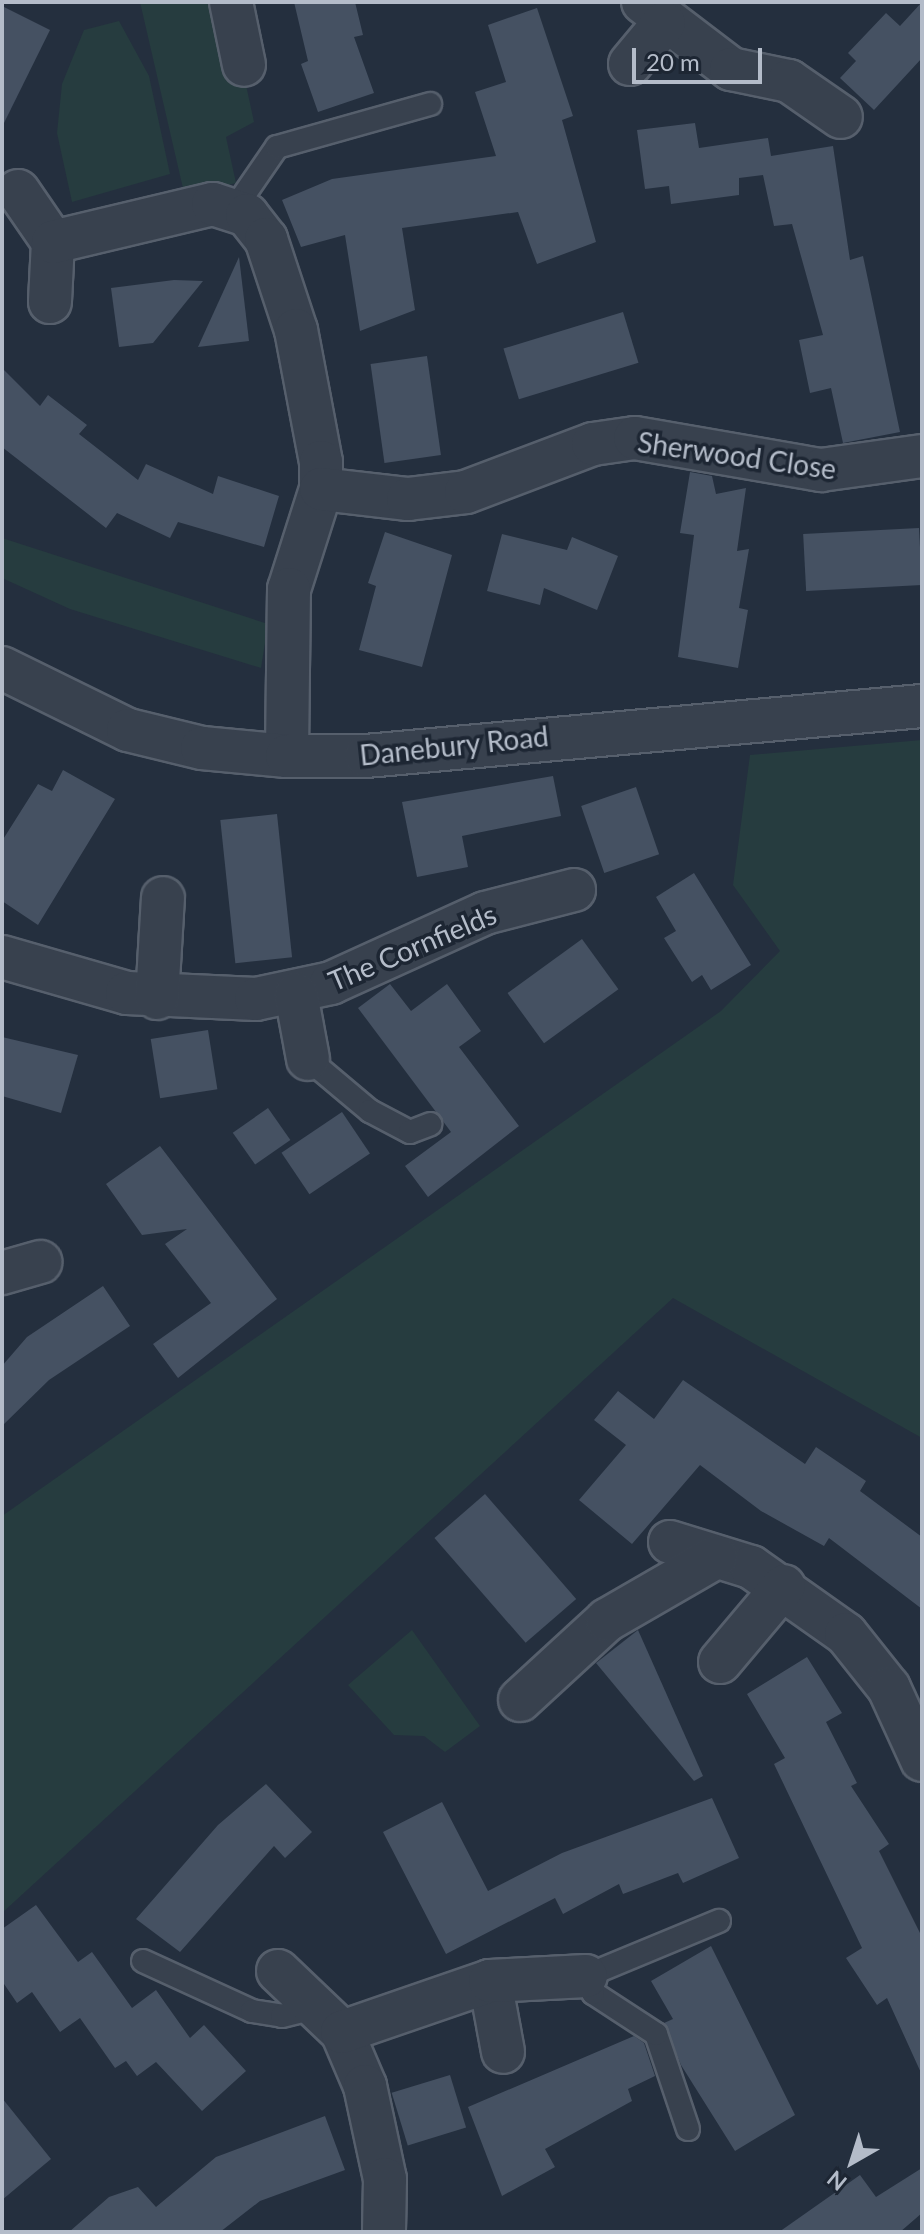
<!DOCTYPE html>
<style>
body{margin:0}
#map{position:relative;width:924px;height:2234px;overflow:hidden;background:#242f3e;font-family:Lato,sans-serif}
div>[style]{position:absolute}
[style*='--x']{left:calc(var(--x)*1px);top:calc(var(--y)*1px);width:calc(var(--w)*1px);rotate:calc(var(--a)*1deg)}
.green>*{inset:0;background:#263c3f}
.building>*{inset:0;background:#455162;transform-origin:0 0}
.roads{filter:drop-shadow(2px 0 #565f6c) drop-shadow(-2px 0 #565f6c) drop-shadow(0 2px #565f6c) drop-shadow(0 -2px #565f6c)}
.service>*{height:22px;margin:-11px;padding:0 11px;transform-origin:11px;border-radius:11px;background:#38414e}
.minor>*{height:42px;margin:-21px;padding:0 21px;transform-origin:21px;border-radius:21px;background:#38414e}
span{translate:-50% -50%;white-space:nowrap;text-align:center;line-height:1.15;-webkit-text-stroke:7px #1d2633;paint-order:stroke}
.street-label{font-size:28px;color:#b4bcc9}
.frame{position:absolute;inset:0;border:4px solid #b4bcc9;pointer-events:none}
.north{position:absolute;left:812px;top:2122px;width:80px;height:80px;-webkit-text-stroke:6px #1d2633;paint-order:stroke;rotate:219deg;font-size:22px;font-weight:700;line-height:32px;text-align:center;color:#b4bcc9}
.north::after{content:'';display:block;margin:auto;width:28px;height:36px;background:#b4bcc9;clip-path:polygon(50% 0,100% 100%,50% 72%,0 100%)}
.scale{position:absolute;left:632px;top:48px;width:130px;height:36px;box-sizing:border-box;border:4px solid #b4bcc9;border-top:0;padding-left:10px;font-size:24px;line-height:28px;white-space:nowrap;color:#b4bcc9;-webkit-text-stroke:6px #1d2633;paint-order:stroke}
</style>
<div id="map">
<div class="green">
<div style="clip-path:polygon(140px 2px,228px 2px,254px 122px,226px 137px,236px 183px,185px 197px)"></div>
<div style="clip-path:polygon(119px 21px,149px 76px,170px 174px,72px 202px,57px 133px,62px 84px,84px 30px)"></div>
<div style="clip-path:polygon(2px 538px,268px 624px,261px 668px,70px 609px,2px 578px)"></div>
<div style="clip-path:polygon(922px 740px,922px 1438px,673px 1298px,2px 1913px,2px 1516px,721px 1011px,780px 951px,733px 885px,750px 755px)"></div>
<div style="clip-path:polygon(412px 1630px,480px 1726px,445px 1752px,424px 1736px,394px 1735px,348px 1685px)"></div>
</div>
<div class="building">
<div style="clip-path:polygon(294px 2px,355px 2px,363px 35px,354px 37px,374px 93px,318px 112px,301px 64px,308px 61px)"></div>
<div style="clip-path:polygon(922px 2px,922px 58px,874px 110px,840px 78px,856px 61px,848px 53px,886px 13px,900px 26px)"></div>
<div style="clip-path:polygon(2px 6px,50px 30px,2px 127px)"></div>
<div style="clip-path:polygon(537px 8px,573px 116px,562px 120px,596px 242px,537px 264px,518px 212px,402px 228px,415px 310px,360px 331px,345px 235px,301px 247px,282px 200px,332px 179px,496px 156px,475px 92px,506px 82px,488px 25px)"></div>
<div style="clip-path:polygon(695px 123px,699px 148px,768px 138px,771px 156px,833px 146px,850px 260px,863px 256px,900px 432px,843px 443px,831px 388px,810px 393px,799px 340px,823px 335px,792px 224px,774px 226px,763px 175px,739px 178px,739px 195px,671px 204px,669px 186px,645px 189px,637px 130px)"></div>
<div style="clip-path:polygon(239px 257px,249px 341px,198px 347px)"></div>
<div style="clip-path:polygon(174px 280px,203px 281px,153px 343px,119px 347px,111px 288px)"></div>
<div style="left:623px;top:312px;width:53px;height:125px;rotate:73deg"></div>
<div style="left:427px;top:356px;width:100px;height:57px;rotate:82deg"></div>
<div style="clip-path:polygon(2px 368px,40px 406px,48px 395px,87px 425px,79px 434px,138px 480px,146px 464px,213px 494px,218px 476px,279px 496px,264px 547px,178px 522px,170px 538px,117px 513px,106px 528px,2px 447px)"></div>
<div style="clip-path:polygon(690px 472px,712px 476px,716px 494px,746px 488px,737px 551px,749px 549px,739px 608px,748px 610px,738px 668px,678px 657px,694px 535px,680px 533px)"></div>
<div style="left:919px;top:528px;width:57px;height:116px;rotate:87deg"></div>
<div style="clip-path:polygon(385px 532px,452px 555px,422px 667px,359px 650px,376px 586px,368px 583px)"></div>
<div style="clip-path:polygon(502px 534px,567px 550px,572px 537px,618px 556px,597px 610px,544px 588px,540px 605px,487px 591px)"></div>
<div style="clip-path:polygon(63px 770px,115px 799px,38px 925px,2px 901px,2px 841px,38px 784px,52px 791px)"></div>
<div style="clip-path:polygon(553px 776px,561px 816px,462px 836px,468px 867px,417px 877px,402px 802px)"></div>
<div style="left:636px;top:787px;width:71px;height:58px;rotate:71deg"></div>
<div style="left:277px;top:814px;width:144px;height:57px;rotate:84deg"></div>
<div style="clip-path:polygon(694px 873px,751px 965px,711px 990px,702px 975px,692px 982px,664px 938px,676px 931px,656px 897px)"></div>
<div style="left:582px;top:939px;width:62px;height:92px;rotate:54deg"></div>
<div style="clip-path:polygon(390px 984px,411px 1011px,447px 984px,481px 1031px,459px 1047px,519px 1126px,428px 1197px,405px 1166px,451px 1132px,358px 1008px)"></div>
<div style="left:208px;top:1030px;width:60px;height:58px;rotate:81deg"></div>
<div style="clip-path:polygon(2px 1037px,78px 1055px,61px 1113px,2px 1096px)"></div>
<div style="left:268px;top:1108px;width:39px;height:43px;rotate:55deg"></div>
<div style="left:342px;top:1112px;width:50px;height:73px;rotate:56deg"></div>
<div style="clip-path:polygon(160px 1146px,277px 1299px,178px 1378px,153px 1344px,211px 1303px,165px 1244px,187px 1229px,142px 1235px,106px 1184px)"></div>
<div style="clip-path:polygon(103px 1286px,130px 1326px,49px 1380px,2px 1426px,2px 1366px,27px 1337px)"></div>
<div style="clip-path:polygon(683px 1380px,805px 1464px,816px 1447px,866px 1481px,860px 1491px,922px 1537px,922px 1609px,829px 1538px,824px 1546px,761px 1511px,700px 1465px,632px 1544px,579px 1500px,626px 1445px,594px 1420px,618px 1391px,654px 1419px)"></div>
<div style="left:485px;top:1494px;width:139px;height:67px;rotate:49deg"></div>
<div style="clip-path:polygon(638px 1630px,703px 1776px,694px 1781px,596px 1663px)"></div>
<div style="clip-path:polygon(807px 1657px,842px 1713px,826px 1722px,857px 1783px,851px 1786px,889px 1844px,879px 1851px,922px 1937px,922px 2075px,887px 1998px,877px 2005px,846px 1958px,862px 1948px,774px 1764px,785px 1758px,747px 1694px)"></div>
<div style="clip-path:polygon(266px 1784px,312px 1832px,285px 1858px,274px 1846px,180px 1952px,136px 1919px,218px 1825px)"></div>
<div style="clip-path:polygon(712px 1798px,739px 1858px,683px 1883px,678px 1873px,623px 1894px,619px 1884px,563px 1914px,555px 1898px,446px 1954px,383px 1832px,442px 1802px,488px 1891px,562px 1853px)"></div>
<div style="clip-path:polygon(36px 1905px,78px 1962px,92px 1952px,132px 2008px,156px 1990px,190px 2038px,204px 2025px,246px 2071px,202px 2111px,156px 2062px,137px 2076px,126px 2061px,115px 2068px,80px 2018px,60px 2032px,32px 1992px,17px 2003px,2px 1981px,2px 1929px)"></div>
<div style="clip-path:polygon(711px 1946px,795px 2115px,735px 2151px,681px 2065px,664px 2023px,673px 2019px,651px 1981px)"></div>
<div style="clip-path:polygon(634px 2036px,644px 2043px,655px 2076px,628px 2089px,632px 2101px,545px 2149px,555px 2167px,502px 2196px,468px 2107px)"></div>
<div style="left:450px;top:2075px;width:55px;height:61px;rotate:73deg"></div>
<div style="clip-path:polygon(2px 2098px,51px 2159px,2px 2200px)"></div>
<div style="clip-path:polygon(325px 2116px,345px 2170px,260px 2201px,220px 2232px,69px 2232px,109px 2197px,138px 2187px,156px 2207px,216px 2157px)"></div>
<div style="clip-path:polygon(922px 2168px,922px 2213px,900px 2232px,779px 2232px,860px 2175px,876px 2197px)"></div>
</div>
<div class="roads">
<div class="service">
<div style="--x:235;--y:208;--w:74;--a:-55.5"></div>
<div style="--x:277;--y:147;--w:159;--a:-15.7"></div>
<div style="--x:308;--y:1059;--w:81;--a:40"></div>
<div style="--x:370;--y:1111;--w:45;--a:27.7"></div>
<div style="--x:410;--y:1132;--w:22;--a:-21"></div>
<div style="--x:143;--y:1961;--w:120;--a:24.6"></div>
<div style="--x:252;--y:2011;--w:30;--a:9"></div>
<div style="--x:282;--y:2016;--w:38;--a:-14"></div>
<div style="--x:688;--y:2129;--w:100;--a:-108.6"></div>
<div style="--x:656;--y:2034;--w:75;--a:-146.9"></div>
<div style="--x:593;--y:1993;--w:18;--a:-112"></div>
<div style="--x:586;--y:1976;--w:144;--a:-22.5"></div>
</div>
<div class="minor">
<div style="--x:231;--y:2;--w:64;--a:78.3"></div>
<div style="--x:643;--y:2;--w:111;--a:37.3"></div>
<div style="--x:731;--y:69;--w:59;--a:11.7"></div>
<div style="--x:789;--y:81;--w:63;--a:34.7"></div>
<div style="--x:630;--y:64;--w:53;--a:-50.3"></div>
<div style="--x:18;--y:191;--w:62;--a:55.5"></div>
<div style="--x:53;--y:242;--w:60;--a:92.9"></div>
<div style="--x:53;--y:242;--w:164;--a:-13.4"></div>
<div style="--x:213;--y:204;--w:36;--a:18"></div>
<div style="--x:247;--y:215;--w:31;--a:52"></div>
<div style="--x:266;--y:239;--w:96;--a:71.8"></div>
<div style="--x:296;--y:330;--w:134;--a:79.3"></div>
<div style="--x:321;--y:462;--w:27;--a:90"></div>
<div style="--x:321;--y:489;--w:105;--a:107.7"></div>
<div style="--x:289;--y:589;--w:167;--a:90.7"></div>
<div style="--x:321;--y:489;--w:88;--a:6.6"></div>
<div style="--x:408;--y:499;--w:58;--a:-6.9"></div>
<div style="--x:466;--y:492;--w:136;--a:-20.7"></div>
<div style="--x:593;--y:444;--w:42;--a:-8.1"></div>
<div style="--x:635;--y:438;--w:189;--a:9.8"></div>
<div style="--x:821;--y:470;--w:102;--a:-7.9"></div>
<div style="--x:2;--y:668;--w:140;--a:26.2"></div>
<div style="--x:128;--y:730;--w:76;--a:13.7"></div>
<div style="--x:202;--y:748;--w:85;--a:5.4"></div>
<div style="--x:287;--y:756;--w:79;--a:0"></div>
<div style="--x:366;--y:756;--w:558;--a:-5.14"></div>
<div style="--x:2;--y:957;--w:130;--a:16.1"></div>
<div style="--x:127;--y:993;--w:129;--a:2.7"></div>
<div style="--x:256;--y:999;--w:77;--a:-12"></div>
<div style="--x:331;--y:983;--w:169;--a:-24.4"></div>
<div style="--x:485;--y:913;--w:92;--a:-14.5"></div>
<div style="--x:296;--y:994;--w:66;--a:79.5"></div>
<div style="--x:157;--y:998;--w:100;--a:-86.6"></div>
<div style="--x:2;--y:1273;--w:40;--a:-16"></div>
<div style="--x:670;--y:1542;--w:85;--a:17.2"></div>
<div style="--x:751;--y:1567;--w:116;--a:35.2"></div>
<div style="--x:846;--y:1634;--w:69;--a:51.5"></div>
<div style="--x:889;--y:1688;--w:79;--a:65.4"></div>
<div style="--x:720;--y:1662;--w:99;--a:-49.9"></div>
<div style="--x:520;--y:1700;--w:118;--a:-42.6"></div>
<div style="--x:607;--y:1620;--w:126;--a:-30"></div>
<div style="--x:278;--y:1971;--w:88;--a:43.6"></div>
<div style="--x:342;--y:2032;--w:59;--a:66.9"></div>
<div style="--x:365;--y:2086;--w:95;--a:77.9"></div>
<div style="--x:385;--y:2179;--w:53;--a:91.1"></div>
<div style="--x:490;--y:1981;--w:72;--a:79.6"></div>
<div style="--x:342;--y:2032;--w:157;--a:-19"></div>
<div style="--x:490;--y:1981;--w:96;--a:-3"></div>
</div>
</div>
<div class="street-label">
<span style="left:737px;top:455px;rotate:8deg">Sherwood Close</span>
<span style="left:454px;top:745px;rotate:-6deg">Danebury Road</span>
<span style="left:412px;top:947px;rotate:-23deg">The Cornfields</span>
</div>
<div class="frame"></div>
<div class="north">N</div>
<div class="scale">20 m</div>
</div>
